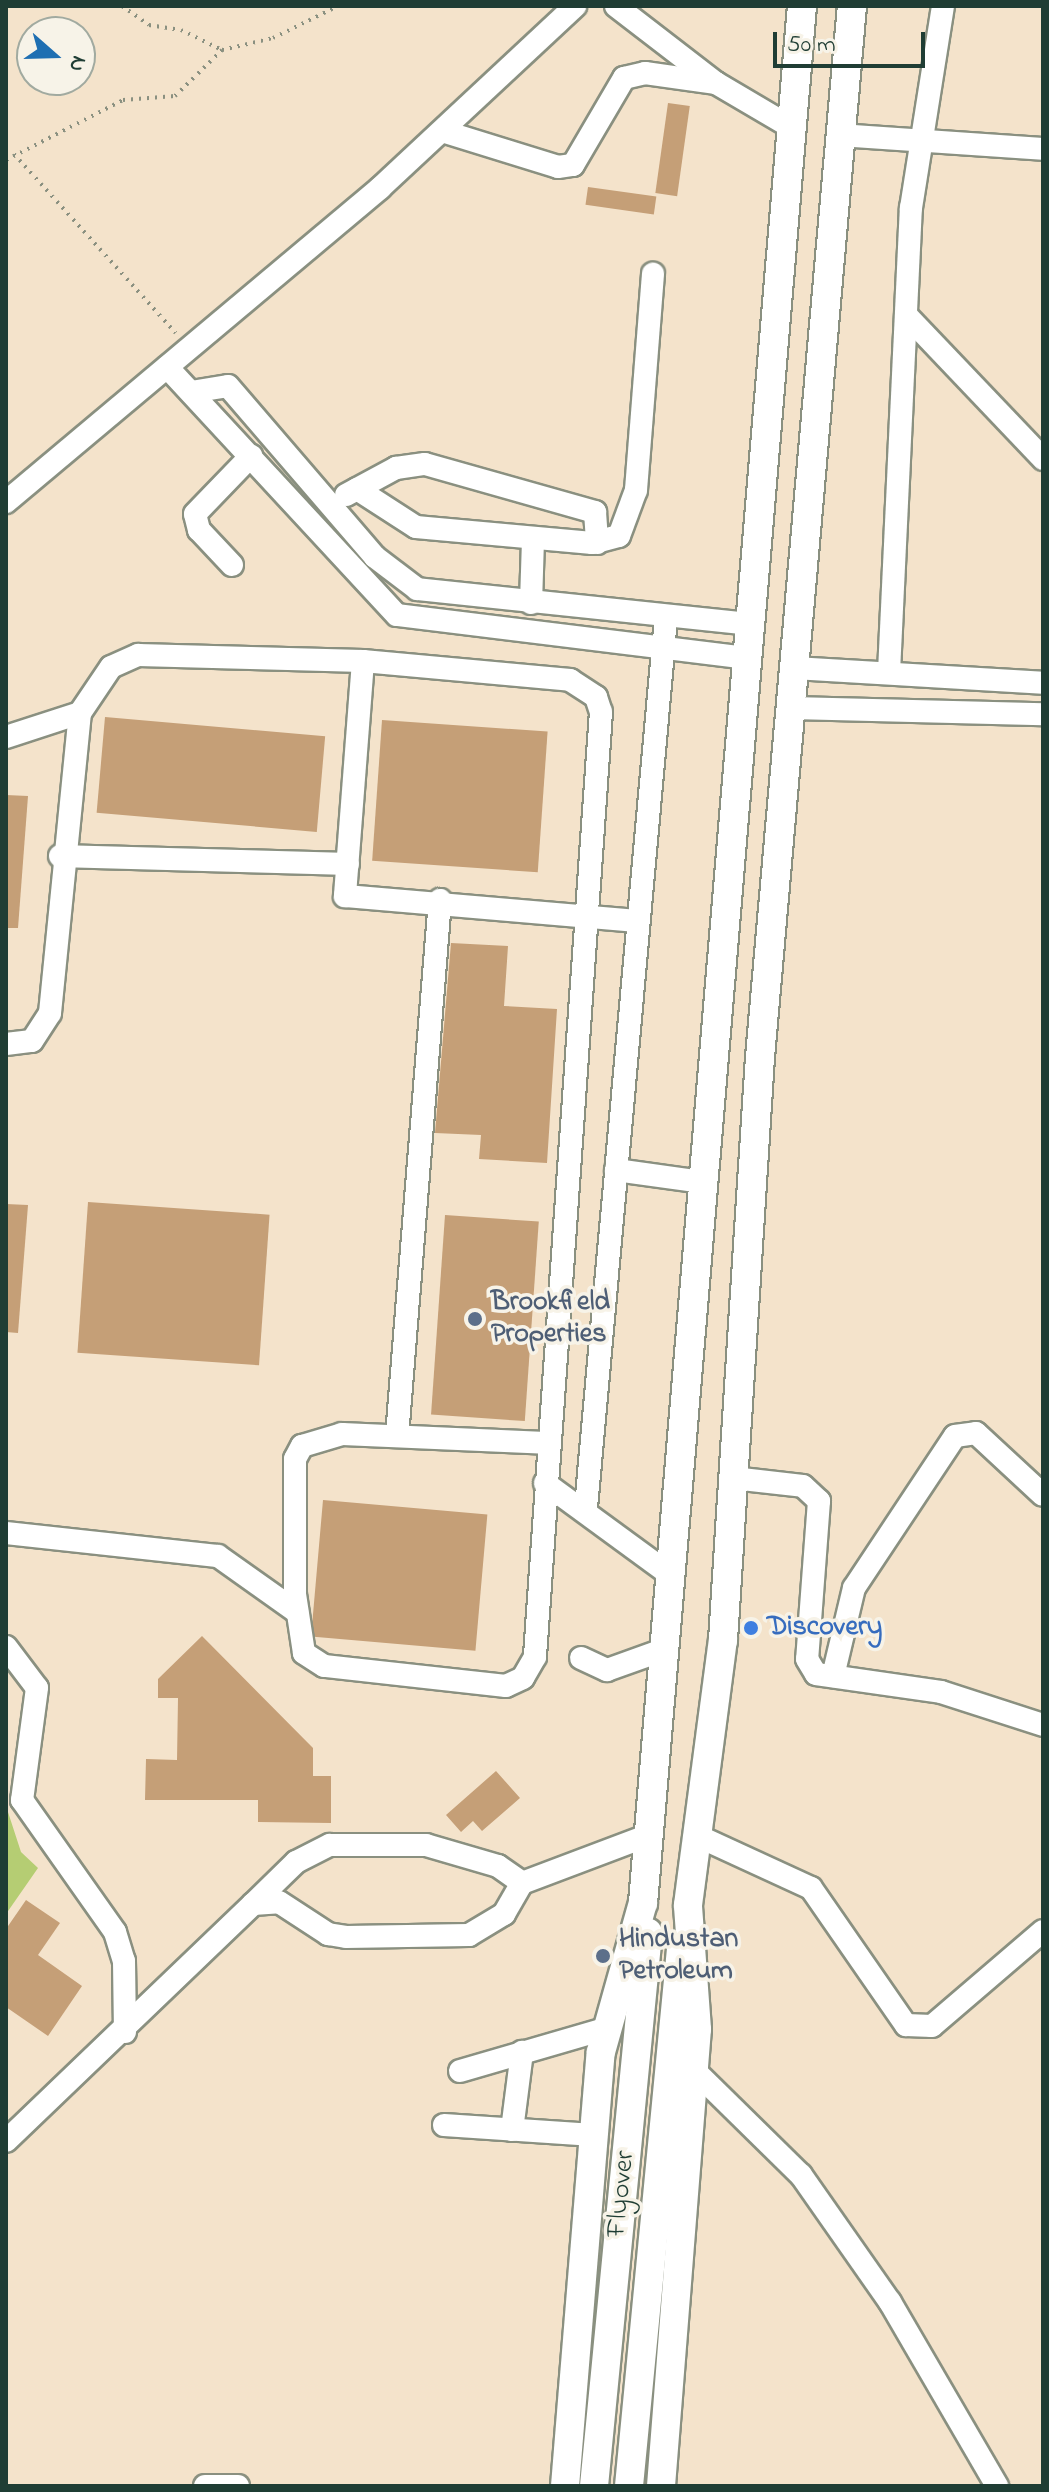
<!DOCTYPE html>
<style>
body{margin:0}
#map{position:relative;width:1049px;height:2492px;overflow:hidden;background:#f4e3cb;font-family:"Indie Flower",sans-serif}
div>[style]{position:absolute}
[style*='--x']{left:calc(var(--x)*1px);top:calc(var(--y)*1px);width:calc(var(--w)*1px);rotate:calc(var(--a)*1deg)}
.green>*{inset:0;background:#b5cd73}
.building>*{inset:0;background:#c59f77;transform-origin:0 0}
.path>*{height:4px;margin-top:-2px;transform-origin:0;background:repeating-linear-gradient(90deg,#8a9080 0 2px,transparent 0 8px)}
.roads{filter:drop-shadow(2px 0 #8a9080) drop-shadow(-2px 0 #8a9080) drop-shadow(0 2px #8a9080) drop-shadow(0 -2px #8a9080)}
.minor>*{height:22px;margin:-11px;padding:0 11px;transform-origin:11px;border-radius:11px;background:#fff}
.major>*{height:28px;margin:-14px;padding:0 14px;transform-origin:14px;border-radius:14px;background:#fff}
.dots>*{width:22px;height:22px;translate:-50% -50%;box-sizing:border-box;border:4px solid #f7f3e8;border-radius:50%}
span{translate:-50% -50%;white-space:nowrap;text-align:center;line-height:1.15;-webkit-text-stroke:7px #f7f3e8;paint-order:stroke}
.service-label{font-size:28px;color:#4e5e75;font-weight:700}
.left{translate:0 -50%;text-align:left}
.shop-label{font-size:28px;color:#366cbe;font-weight:700}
.street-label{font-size:28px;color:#1f3d34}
.frame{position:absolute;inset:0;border:8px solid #1f3d34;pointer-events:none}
.north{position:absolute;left:16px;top:16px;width:80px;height:80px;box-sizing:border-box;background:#f7f3e8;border:2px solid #a1aaa0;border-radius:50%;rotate:110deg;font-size:22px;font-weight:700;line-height:32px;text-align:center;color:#1f3d34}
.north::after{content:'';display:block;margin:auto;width:28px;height:36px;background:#1f6fb2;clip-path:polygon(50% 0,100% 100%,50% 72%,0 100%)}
.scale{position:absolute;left:773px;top:32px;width:152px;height:36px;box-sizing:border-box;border:4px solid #1f3d34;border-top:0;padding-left:10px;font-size:24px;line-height:28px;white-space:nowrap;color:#1f3d34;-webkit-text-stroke:6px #f7f3e8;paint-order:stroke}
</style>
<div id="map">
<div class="green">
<div style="clip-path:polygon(6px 1774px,7px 1809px,21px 1852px,38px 1868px,6px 1914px)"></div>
</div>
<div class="building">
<div style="left:668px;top:103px;width:22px;height:91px;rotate:8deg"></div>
<div style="left:588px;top:187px;width:69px;height:18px;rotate:8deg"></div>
<div style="left:105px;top:717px;width:221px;height:96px;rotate:5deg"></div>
<div style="left:382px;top:720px;width:166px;height:141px;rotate:4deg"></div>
<div style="clip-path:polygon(6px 795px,28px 796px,18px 928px,6px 928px)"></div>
<div style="clip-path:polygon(451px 943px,508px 946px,504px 1006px,557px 1009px,547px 1163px,479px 1159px,481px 1135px,435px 1133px)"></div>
<div style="left:88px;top:1202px;width:182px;height:151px;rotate:4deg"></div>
<div style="clip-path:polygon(6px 1204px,28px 1205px,18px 1333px,6px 1332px)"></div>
<div style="left:445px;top:1215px;width:94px;height:200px;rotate:4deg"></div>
<div style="left:323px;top:1500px;width:165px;height:137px;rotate:5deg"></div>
<div style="clip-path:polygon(202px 1636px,313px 1748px,313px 1776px,331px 1776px,331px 1823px,258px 1822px,258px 1800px,145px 1800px,146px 1759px,177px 1760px,178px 1698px,158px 1698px,158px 1679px)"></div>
<div style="clip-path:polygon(496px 1771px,520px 1798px,482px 1831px,473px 1821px,461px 1832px,446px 1815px)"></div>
<div style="clip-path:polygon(26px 1900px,60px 1923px,38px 1955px,82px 1986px,48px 2036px,6px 2007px,6px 1929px)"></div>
</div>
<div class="path">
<div style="--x:122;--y:6;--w:33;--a:35"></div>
<div style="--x:149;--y:25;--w:32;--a:9"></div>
<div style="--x:181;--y:30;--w:46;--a:26"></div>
<div style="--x:14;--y:154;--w:241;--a:47.9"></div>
<div style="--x:6;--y:160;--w:131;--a:-27.1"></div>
<div style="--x:123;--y:100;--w:52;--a:-4.4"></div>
<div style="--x:175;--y:96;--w:66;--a:-44.4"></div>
<div style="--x:222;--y:50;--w:52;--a:-13.2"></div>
<div style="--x:273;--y:38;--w:72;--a:-26.2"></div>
</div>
<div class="roads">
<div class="minor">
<div style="--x:616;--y:6;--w:126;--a:37.6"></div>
<div style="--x:716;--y:83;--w:85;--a:30.5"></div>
<div style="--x:442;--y:131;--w:121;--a:17.2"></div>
<div style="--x:558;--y:167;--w:15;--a:-8"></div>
<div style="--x:573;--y:165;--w:101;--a:-59.6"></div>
<div style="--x:624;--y:78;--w:22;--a:-13"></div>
<div style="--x:645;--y:73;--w:72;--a:8"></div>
<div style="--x:839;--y:135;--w:204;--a:3.9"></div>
<div style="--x:908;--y:317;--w:196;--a:46.4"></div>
<div style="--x:167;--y:367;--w:338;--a:47.2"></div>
<div style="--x:397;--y:615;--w:355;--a:7"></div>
<div style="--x:191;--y:392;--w:37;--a:-9"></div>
<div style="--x:228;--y:386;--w:225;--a:49.3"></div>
<div style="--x:375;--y:557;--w:53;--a:37.3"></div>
<div style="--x:417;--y:589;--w:337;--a:6"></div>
<div style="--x:357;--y:489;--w:70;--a:32.8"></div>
<div style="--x:416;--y:527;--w:177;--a:5.2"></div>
<div style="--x:592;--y:543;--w:28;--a:-15"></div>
<div style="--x:619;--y:536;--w:49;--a:-69.7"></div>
<div style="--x:636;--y:490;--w:217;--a:-85.5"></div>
<div style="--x:346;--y:495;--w:57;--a:-28.4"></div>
<div style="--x:396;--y:468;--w:29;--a:-8"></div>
<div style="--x:425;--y:464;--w:177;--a:15.8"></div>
<div style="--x:595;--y:512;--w:31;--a:86"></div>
<div style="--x:6;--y:502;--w:488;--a:-40"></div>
<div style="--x:380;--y:188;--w:267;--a:-43"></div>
<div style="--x:232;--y:565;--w:48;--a:-133.3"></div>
<div style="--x:199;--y:530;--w:16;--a:-104"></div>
<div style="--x:195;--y:514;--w:81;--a:-46"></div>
<div style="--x:531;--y:603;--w:65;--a:-88.2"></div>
<div style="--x:363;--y:661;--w:236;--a:94.4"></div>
<div style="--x:345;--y:896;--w:294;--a:4.9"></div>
<div style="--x:794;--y:668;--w:249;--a:3.4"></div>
<div style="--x:889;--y:672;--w:465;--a:-87.3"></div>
<div style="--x:911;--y:208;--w:205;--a:-81"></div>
<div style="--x:792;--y:708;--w:251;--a:1.4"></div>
<div style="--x:6;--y:737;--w:78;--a:-18"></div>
<div style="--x:80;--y:713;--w:55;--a:-56"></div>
<div style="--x:111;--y:667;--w:30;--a:-24"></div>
<div style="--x:138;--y:655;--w:225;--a:1.5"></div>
<div style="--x:363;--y:661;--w:208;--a:5.2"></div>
<div style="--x:570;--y:680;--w:31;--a:33"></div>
<div style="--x:596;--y:697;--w:16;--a:72"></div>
<div style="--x:601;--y:712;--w:947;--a:94"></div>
<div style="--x:535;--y:1657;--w:24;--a:120"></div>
<div style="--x:523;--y:1678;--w:19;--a:155"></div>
<div style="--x:506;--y:1686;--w:183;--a:-173.7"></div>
<div style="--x:324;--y:1666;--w:24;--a:-147"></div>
<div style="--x:304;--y:1653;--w:60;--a:-98.7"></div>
<div style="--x:295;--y:1594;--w:135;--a:-90"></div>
<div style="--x:295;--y:1459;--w:15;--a:-62"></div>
<div style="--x:302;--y:1446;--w:42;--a:-16.7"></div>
<div style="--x:342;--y:1434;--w:204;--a:2.5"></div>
<div style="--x:60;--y:856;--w:288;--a:1.6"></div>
<div style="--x:6;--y:1044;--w:26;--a:-7"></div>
<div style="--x:32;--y:1041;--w:33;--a:-57"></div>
<div style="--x:50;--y:1013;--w:301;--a:-84.3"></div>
<div style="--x:616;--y:1170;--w:88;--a:7.9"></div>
<div style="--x:397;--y:1436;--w:538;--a:-85.41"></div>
<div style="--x:733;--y:1478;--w:70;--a:6.5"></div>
<div style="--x:803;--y:1486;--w:22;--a:43"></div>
<div style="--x:819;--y:1501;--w:158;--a:94.3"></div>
<div style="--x:807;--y:1659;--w:17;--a:59"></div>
<div style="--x:816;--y:1674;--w:126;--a:8.2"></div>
<div style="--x:941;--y:1692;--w:107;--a:17.9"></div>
<div style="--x:545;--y:1483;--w:152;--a:36.2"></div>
<div style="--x:586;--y:1507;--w:893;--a:-84.86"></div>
<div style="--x:6;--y:1533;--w:213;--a:6.2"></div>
<div style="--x:218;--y:1556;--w:97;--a:35.3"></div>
<div style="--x:6;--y:1647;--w:51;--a:52.9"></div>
<div style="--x:37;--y:1688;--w:113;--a:97.6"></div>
<div style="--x:22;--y:1800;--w:161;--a:54.8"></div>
<div style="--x:115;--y:1932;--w:30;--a:73"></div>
<div style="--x:124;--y:1961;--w:71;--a:89.2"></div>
<div style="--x:581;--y:1658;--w:29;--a:25"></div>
<div style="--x:607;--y:1670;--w:59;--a:-19.7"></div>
<div style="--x:833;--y:1676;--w:90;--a:-76.6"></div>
<div style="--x:854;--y:1588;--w:182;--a:-56.4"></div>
<div style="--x:955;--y:1436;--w:21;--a:-8"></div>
<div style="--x:976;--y:1433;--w:91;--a:42.8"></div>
<div style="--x:698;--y:1836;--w:124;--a:24.7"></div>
<div style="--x:811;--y:1888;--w:167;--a:55.3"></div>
<div style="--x:906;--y:2025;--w:26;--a:2"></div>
<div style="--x:932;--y:2026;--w:146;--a:-40.6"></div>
<div style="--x:253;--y:1904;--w:60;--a:-44.3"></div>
<div style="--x:296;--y:1862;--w:38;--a:-27"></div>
<div style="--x:330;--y:1845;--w:96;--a:0"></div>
<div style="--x:426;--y:1845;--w:75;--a:16.3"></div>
<div style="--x:498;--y:1866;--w:29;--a:35"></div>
<div style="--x:522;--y:1883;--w:136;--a:-20.7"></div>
<div style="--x:693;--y:2069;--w:151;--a:44.5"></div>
<div style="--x:801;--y:2175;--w:155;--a:55"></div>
<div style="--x:890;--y:2302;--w:213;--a:59.8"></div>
<div style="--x:460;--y:2071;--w:154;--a:-16.2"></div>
<div style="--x:444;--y:2125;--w:150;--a:3.8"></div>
<div style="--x:512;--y:2130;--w:79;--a:-82.7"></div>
<div style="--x:6;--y:2141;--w:342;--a:-43.8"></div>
<div style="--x:253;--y:1904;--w:26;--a:-4"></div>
<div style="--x:279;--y:1902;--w:59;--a:33.1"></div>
<div style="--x:328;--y:1934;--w:18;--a:9"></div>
<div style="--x:346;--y:1937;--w:123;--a:-0.9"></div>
<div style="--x:469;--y:1935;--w:41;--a:-31"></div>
<div style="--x:504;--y:1914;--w:36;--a:-60"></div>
<div style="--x:205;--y:2486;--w:33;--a:0"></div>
</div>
<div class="major">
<div style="--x:565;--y:2486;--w:435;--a:-85.3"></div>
<div style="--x:601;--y:2052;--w:155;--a:-74.3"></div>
<div style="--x:643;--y:1903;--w:1904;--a:-85.21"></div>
<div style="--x:594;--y:2486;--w:556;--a:-84.42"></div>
<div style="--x:629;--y:2486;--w:540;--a:-84.47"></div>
<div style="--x:661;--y:2486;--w:458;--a:-85.5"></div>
<div style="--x:697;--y:2029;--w:124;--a:-94.2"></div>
<div style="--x:688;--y:1905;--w:267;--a:-82.5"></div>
<div style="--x:723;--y:1640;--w:584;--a:-86.37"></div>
<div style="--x:760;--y:1057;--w:1055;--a:-85"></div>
</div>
</div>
<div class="dots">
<div style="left:475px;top:1319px;background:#5c6f8a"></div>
<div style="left:751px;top:1628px;background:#3f7fe0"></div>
<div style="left:603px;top:1956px;background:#5c6f8a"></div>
</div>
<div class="service-label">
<span class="left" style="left:491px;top:1319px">Brookfield<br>Properties</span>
<span class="left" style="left:619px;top:1956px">Hindustan<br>Petroleum</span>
</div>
<div class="shop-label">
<span class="left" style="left:767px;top:1628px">Discovery</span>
</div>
<div class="street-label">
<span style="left:622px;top:2194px;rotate:-84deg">Flyover</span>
</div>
<div class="frame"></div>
<div class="north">N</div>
<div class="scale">50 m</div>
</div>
